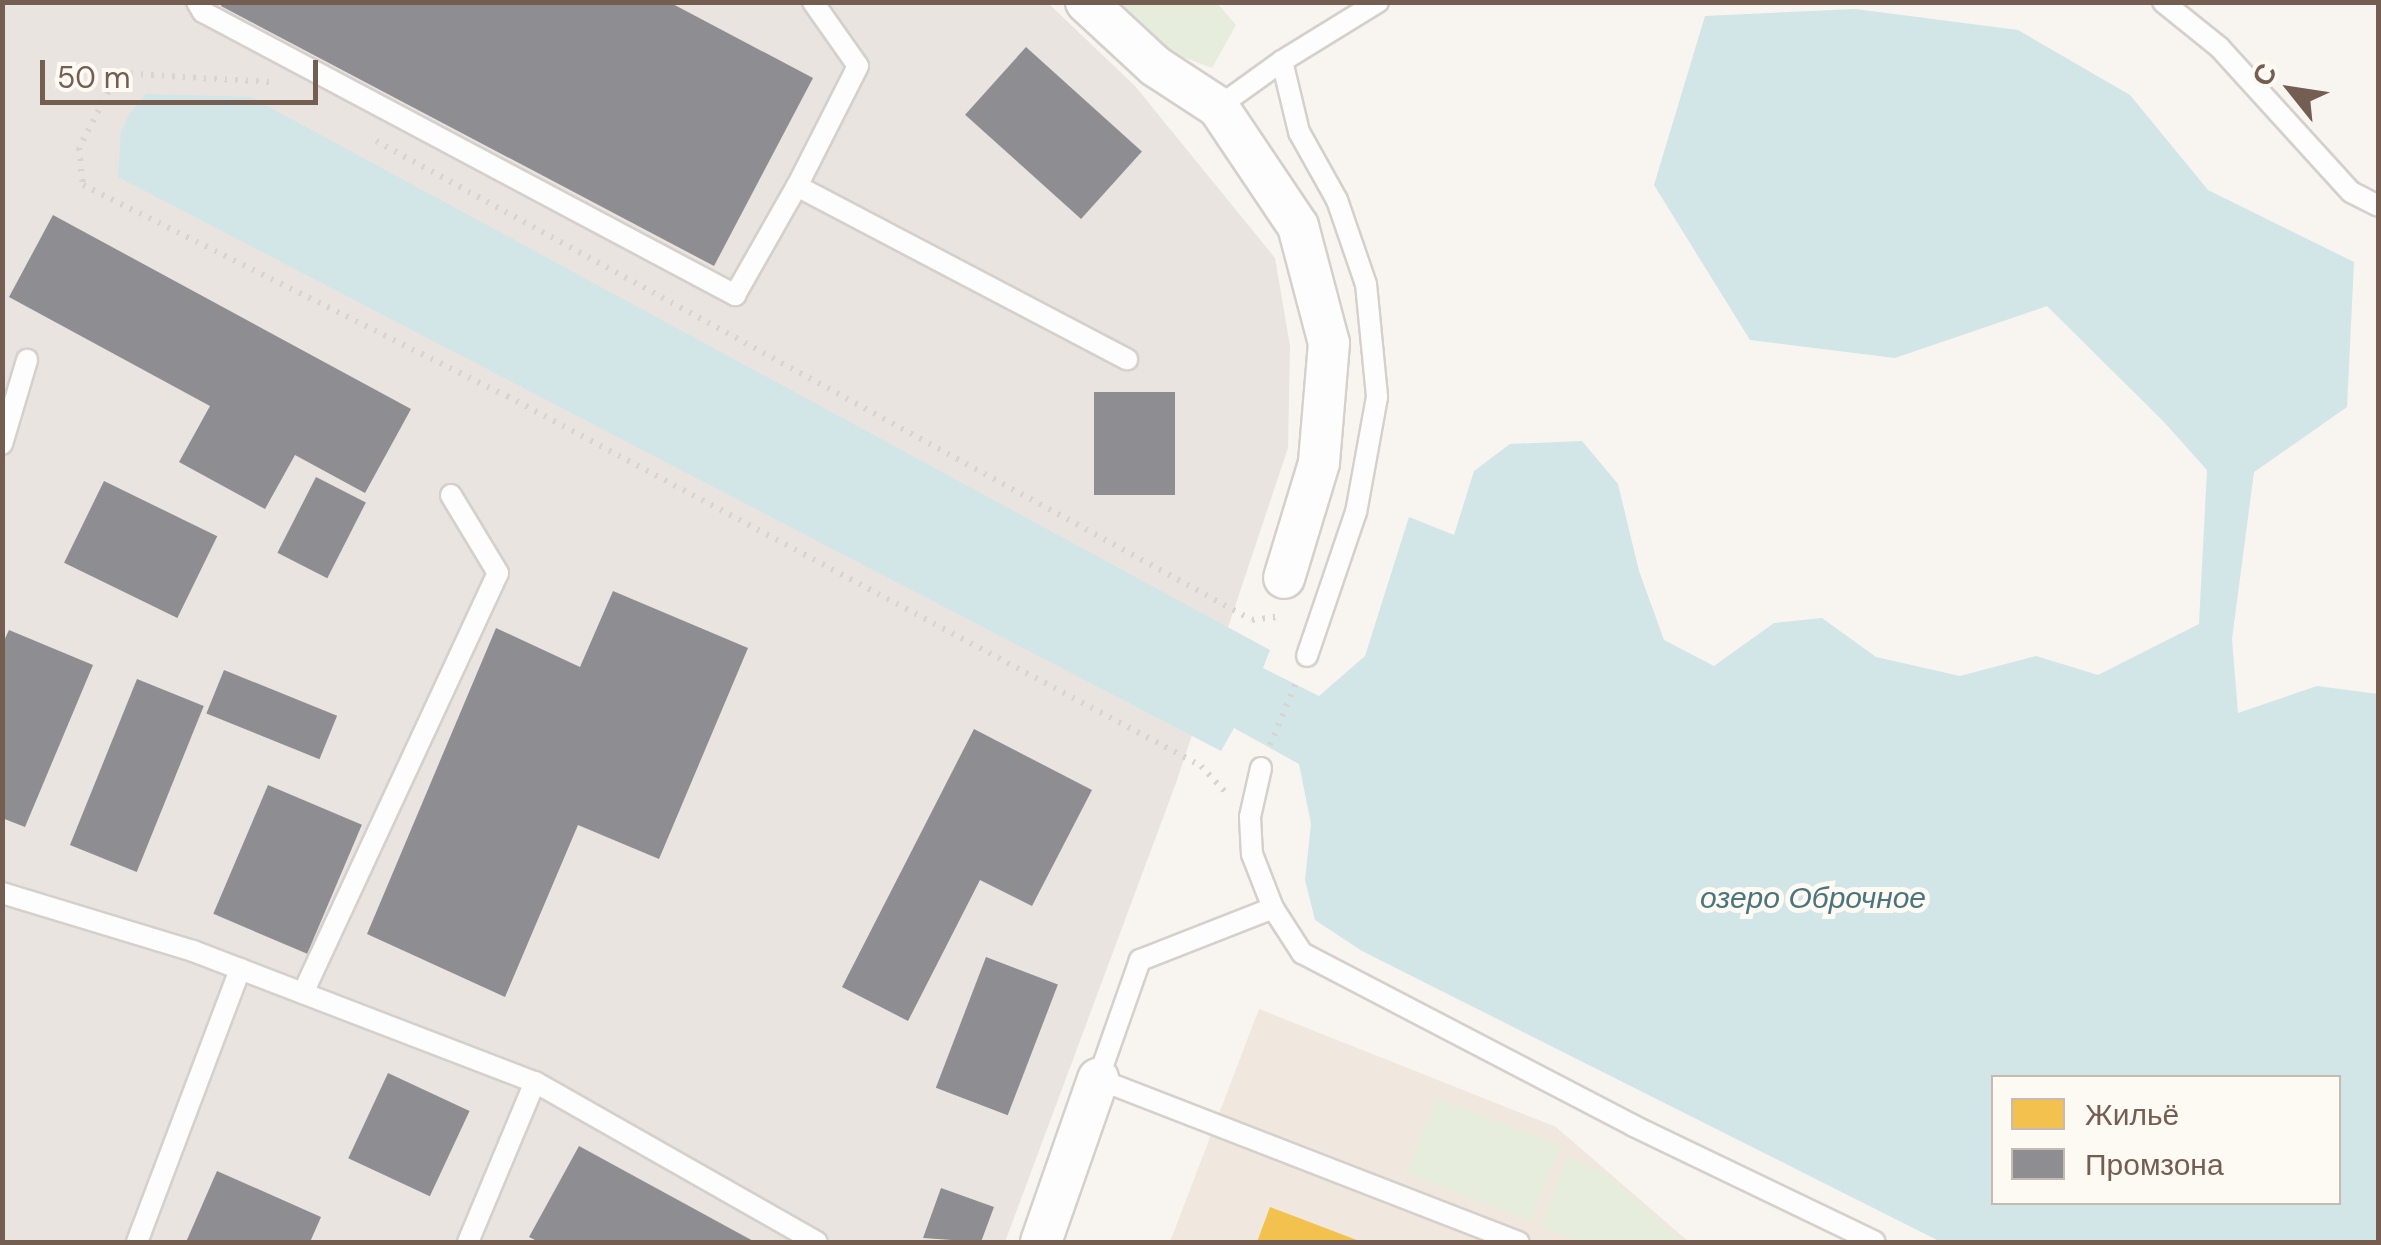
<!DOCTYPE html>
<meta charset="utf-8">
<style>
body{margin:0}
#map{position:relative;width:2381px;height:1245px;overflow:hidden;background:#f8f4f0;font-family:"DM Sans",sans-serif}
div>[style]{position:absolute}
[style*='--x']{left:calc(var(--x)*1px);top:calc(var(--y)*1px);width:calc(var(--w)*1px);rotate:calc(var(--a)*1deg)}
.residential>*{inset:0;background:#f0e7de}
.industrial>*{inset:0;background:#eae4e0}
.green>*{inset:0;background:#e6eddc;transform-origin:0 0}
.water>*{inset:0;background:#d2e5e7}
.homes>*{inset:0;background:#f2c14e}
.industry>*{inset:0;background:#8d8d92;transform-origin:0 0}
.path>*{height:6px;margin-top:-3px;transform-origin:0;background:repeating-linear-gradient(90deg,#dad4d0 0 2.5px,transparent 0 10.5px)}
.roads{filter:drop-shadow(2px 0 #d5d0cb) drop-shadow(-2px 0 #d5d0cb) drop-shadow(0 2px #d5d0cb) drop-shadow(0 -2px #d5d0cb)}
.service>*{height:20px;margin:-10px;padding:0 10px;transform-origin:10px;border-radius:10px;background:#fefdfd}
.minor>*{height:40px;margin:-20px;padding:0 20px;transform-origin:20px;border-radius:20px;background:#fefdfd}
span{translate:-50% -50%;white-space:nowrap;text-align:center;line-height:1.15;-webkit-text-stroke:10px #fdf9f3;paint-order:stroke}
.water-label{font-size:30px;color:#4a757d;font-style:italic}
.frame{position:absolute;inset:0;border:5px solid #745d51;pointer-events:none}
.legend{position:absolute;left:1991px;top:1075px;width:350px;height:130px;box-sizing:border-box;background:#fdf9f3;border:2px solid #c6bbb2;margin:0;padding:12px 18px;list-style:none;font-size:30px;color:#745d51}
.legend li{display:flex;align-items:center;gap:20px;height:50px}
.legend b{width:50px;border:2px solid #c6bbb2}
.north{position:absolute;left:2241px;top:40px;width:100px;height:100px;-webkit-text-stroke:8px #fdf9f3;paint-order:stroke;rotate:300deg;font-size:28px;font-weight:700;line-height:40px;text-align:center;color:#745d51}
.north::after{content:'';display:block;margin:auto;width:35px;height:45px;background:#745d51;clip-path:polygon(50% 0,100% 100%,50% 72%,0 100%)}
.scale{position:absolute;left:40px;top:60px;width:278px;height:45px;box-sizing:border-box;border:5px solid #745d51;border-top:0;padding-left:12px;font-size:30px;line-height:35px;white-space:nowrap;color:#745d51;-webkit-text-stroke:8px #fdf9f3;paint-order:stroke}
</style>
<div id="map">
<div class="residential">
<div style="clip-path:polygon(1259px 1009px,1556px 1127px,1689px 1242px,1170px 1242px)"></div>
</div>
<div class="industrial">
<div style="clip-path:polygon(2px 3px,1048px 3px,1135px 86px,1275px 258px,1290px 346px,1288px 448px,1176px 783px,1005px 1242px,3px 1242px)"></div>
</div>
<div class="green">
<div style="clip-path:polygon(1121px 3px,1217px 3px,1236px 25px,1212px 68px,1167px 51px)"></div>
<div style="left:1436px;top:1098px;width:133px;height:81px;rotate:21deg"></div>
<div style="clip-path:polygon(1567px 1156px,1611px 1177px,1683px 1242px,1582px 1242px,1541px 1227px)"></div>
</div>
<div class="water">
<div style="clip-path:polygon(evenodd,1855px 9px,2018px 30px,2130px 95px,2208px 190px,2354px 262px,2347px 407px,2254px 472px,2232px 639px,2238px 713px,2317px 686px,2378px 694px,2378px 1242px,1941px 1242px,1362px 951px,1315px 920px,1305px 880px,1311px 824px,1299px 764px,1234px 728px,1221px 751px,118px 177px,121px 132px,129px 114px,146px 94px,251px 97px,1270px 650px,1263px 668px,1319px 696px,1365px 656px,1409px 517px,1454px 535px,1474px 471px,1510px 444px,1582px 441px,1618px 484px,1639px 571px,1664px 640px,1714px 666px,1774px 623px,1822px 618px,1876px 657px,1960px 676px,2036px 656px,2098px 675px,2199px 624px,2207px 470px,2163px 421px,2047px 306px,1895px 358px,1750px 340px,1654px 185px,1705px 16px,1855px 9px,1994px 1078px,2338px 1078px,2338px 1202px,1994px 1202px,1994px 1078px)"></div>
</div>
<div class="homes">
<div style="clip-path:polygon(1270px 1207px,1362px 1242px,1257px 1242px)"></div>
</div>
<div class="industry">
<div style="clip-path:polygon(223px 2px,669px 2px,813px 78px,714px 266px,221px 6px)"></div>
<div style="left:1026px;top:47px;width:156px;height:91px;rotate:42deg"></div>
<div style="clip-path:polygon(53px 215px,411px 409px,365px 493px,295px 455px,265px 509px,179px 462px,210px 406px,9px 297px)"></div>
<div style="left:1094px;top:392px;width:81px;height:103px"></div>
<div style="left:316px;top:477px;width:56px;height:85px;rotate:27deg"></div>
<div style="left:104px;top:481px;width:126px;height:91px;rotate:26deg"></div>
<div style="clip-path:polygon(613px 591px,748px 648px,659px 859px,578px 825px,505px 997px,367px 934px,496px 628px,580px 667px)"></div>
<div style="clip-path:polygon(9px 630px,93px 665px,25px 827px,2px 818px,2px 645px)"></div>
<div style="left:224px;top:670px;width:122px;height:47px;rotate:22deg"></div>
<div style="left:137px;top:679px;width:72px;height:179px;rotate:22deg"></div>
<div style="clip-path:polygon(974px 729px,1092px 790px,1032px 906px,980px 880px,908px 1021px,842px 987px)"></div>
<div style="left:268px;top:785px;width:102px;height:140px;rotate:23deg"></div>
<div style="left:986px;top:957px;width:77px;height:140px;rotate:21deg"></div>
<div style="left:388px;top:1073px;width:90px;height:94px;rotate:25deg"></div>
<div style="clip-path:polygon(579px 1146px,755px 1242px,539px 1242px,529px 1237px)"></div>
<div style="clip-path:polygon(217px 1171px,321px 1217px,310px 1242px,186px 1242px)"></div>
<div style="clip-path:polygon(941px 1188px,994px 1207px,981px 1242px,923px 1238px)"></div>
</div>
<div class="path">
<div style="--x:269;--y:82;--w:151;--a:-176.6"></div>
<div style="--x:118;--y:73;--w:85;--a:117.5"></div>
<div style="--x:79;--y:148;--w:37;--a:84"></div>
<div style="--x:83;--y:185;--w:474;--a:26.5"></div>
<div style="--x:507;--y:396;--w:786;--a:28.06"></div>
<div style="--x:1201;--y:766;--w:40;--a:47"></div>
<div style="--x:376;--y:141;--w:998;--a:28.67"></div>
<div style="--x:1252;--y:620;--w:24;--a:-7"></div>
<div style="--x:1270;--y:745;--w:73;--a:-67.3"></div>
</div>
<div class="roads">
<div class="service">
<div style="--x:197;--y:2;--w:12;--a:59"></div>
<div style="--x:203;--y:12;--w:603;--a:28.01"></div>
<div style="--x:735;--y:295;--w:125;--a:-60.4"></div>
<div style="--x:813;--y:2;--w:78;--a:54.9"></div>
<div style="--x:858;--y:66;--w:135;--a:116.9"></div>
<div style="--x:797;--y:186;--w:373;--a:27.7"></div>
<div style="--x:2163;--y:2;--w:72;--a:38.8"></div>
<div style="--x:2219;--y:47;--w:196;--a:47.7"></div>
<div style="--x:2351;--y:192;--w:30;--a:27"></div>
<div style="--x:1282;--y:61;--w:73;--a:76.5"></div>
<div style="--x:1299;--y:132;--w:78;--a:60.8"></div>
<div style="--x:1337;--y:200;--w:89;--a:71"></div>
<div style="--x:1366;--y:284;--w:114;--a:84.4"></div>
<div style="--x:1377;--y:397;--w:117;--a:100.3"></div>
<div style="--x:1356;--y:512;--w:152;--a:108.8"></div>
<div style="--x:1218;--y:107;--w:79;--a:-35.7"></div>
<div style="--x:1282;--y:61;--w:113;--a:-31.6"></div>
<div style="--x:2;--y:444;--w:88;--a:-73.4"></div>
<div style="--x:1261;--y:768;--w:50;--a:102.7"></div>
<div style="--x:1250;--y:817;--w:37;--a:87"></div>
<div style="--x:1252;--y:854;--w:58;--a:68.7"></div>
<div style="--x:1273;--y:908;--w:54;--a:57.2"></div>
<div style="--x:1302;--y:953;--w:374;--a:27.5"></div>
<div style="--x:1634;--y:1126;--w:267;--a:25.7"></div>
<div style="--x:2;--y:893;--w:200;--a:16.9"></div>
<div style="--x:193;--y:951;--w:366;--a:21"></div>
<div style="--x:535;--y:1082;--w:324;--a:29.6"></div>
<div style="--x:1273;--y:908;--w:143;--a:158.6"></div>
<div style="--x:1140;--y:960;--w:126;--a:109.4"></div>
<div style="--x:1098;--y:1079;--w:451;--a:21.2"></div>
<div style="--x:303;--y:993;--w:463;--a:-65.1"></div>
<div style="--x:498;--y:573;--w:91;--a:-121.1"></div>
<div style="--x:137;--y:1242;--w:292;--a:-69.3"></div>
<div style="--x:468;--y:1242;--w:173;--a:-67.3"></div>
</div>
<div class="minor">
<div style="--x:1086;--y:2;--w:94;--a:42.8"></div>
<div style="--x:1155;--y:66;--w:75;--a:33.1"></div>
<div style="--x:1218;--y:107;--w:143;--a:56.1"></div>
<div style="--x:1298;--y:226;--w:121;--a:75.2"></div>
<div style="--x:1329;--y:343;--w:120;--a:94.8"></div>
<div style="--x:1319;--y:463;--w:120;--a:106.9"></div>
<div style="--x:1041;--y:1242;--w:173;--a:-70.7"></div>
</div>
</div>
<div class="water-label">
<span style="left:1813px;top:898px">озеро Оброчное</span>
</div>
<div class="frame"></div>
<ul class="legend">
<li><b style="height:28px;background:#f2c14e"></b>Жильё</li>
<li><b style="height:28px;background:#8d8d92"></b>Промзона</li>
</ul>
<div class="north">С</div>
<div class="scale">50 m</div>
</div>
